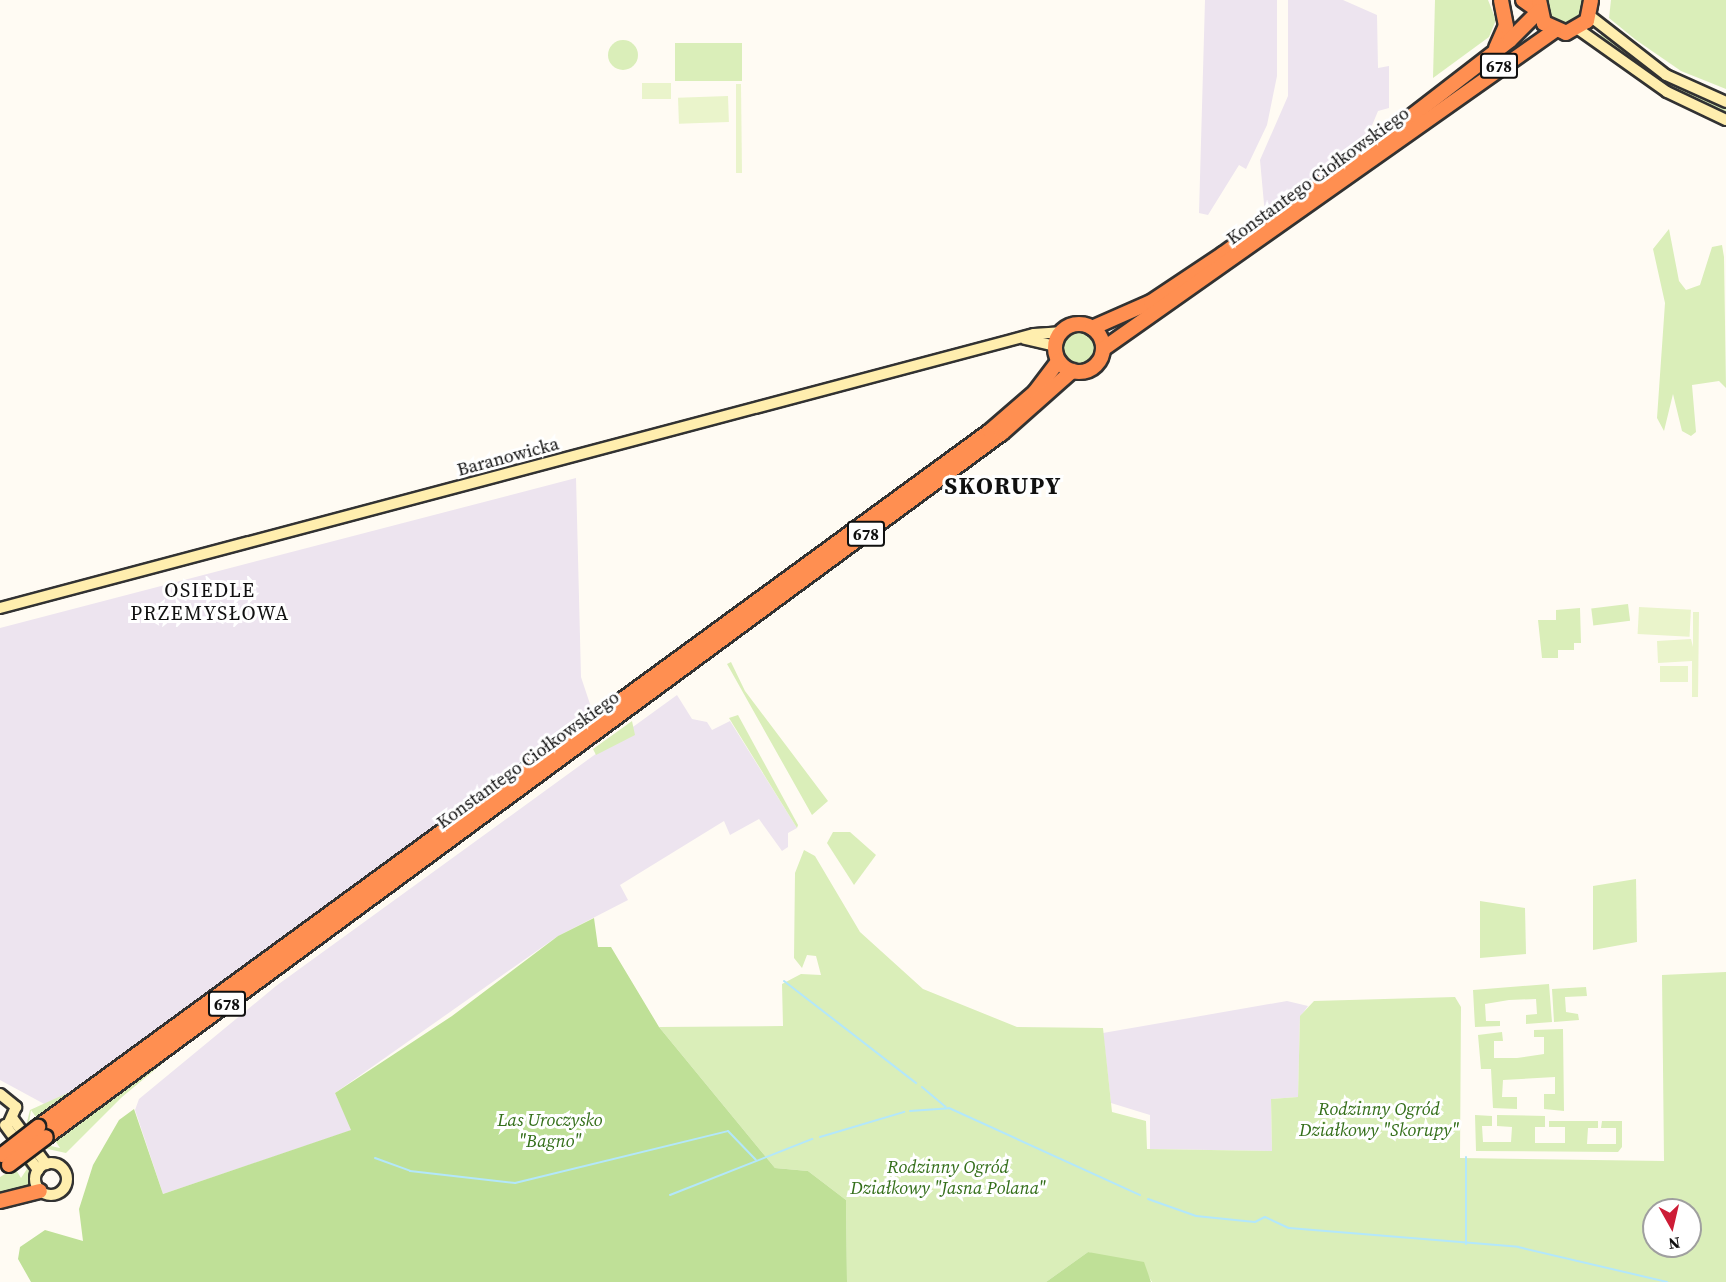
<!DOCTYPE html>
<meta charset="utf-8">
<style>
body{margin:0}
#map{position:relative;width:1726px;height:1282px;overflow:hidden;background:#fffbf3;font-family:"Source Serif 4",serif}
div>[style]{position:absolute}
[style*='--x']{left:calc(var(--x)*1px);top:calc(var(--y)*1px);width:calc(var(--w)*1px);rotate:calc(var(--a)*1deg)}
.industrial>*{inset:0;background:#ede4ef}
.green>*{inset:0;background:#daeeb9;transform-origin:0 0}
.round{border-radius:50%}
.forest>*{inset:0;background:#bfe097}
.pitch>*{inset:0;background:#eaf4cb;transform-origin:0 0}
.stream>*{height:2px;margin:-1px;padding:0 1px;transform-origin:1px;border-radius:1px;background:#b3e7fb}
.roads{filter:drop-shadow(2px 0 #323232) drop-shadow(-2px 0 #323232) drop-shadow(0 2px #323232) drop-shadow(0 -2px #323232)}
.secondary>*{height:10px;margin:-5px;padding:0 5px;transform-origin:5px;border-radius:5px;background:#ffeeae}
.secondary>.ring{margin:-5px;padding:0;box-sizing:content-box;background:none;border:10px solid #ffeeae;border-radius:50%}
.highway>*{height:14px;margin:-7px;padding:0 7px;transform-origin:7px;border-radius:7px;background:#ff8f51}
.highway>.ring{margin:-7px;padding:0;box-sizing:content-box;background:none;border:14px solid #ff8f51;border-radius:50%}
.bridges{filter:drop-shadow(2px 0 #212121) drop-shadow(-2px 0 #212121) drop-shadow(0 2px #212121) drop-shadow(0 -2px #212121)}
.highway-bridge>*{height:14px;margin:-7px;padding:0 7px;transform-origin:7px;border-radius:7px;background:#ff8f51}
span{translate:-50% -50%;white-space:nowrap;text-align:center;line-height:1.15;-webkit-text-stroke:6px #fff;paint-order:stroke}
.shield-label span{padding:2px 4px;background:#fff;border:2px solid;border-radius:4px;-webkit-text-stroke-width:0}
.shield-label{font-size:16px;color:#101010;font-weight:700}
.street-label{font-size:18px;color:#101010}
.park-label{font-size:18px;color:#346f1a;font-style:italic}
.neighbourhood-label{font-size:20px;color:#101010;letter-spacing:1.5px}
.district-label{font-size:24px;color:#101010;font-weight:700;letter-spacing:1.5px}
.north{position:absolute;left:1642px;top:1198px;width:60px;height:60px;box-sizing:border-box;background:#fff;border:2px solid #9f9f9f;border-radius:50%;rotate:172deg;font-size:16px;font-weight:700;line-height:24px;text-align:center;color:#101010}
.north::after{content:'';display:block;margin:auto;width:21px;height:27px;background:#cd1c36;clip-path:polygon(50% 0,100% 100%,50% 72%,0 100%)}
</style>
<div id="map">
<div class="industrial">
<div style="clip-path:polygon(1205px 0,1277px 0,1277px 76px,1267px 125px,1246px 169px,1239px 165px,1208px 215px,1199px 213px)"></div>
<div style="clip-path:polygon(1288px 0,1343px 0,1377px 15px,1378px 68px,1389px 66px,1389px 108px,1378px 111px,1366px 140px,1265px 215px,1260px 160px,1288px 96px)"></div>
<div style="clip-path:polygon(576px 478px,581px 677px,593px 713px,59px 1112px,0 1080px,0 628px)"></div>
<div style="clip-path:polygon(677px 695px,692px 719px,707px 722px,712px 730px,730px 721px,797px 828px,788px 833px,788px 847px,782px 851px,759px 819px,730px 835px,724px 821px,620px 885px,628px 900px,558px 936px,335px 1093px,352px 1130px,163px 1194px,135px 1110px,139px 1099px,276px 986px)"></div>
<div style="clip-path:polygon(1287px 1001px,1308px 1006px,1300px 1017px,1298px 1097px,1271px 1099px,1272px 1151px,1150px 1149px,1150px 1115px,1111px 1103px,1103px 1033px)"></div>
</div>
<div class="green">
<div style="clip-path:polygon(1435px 0,1488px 0,1496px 20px,1489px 37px,1433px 78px)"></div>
<div style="clip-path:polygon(1545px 0,1584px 0,1583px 16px,1567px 26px,1550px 20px)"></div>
<div style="clip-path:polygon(1611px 0,1726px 0,1726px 89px,1681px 71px,1636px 40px,1609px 18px)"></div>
<div style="clip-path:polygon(1602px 33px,1666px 81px,1726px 107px,1726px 114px,1664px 84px,1599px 37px)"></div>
<div class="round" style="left:608px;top:40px;width:30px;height:30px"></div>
<div style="left:675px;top:43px;width:67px;height:38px"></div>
<div style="clip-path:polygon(1669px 229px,1679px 281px,1686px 290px,1700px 285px,1712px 247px,1722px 245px,1724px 257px,1726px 388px,1719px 381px,1692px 385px,1696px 432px,1691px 436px,1682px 431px,1673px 394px,1664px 431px,1657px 418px,1665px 303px,1653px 249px)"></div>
<div class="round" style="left:1060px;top:329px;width:36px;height:36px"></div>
<div style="left:1628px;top:604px;width:17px;height:37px;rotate:83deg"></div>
<div style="clip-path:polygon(1580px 608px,1581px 643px,1574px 643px,1574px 650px,1558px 650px,1558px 658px,1542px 658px,1538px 620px,1556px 620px,1556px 610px)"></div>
<div style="clip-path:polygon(731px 662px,745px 691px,828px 801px,812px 815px,727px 664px)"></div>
<div style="clip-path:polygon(738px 715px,798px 825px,797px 828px,729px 718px)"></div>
<div style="clip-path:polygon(632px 721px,635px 735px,596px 755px,593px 749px)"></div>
<div style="clip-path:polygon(833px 832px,850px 832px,876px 855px,854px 885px,827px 843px)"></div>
<div style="clip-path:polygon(evenodd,804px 850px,815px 856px,860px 932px,923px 989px,1017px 1027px,1103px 1028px,1112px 1112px,1146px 1121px,1147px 1149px,1272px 1151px,1271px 1099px,1298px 1097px,1300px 1016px,1314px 1001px,1455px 997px,1461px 1007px,1460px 1158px,1664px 1161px,1662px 975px,1726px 972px,1726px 1282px,1152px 1282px,1144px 1269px,1088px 1252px,1046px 1282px,847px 1282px,846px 1200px,808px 1171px,775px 1168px,659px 1027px,783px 1026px,782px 984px,801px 974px,821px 975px,816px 956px,807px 955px,802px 968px,794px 958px,795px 873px,804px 850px,1654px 1210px,1690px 1210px,1690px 1246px,1654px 1246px,1654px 1210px)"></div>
<div style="clip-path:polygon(1636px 879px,1637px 942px,1593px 950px,1593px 886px)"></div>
<div style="clip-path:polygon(1480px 901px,1525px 908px,1526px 954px,1480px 958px)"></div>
<div style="clip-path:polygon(1549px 984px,1552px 1022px,1526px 1024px,1526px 1015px,1537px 1014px,1536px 999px,1509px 1000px,1485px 1004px,1486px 1021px,1500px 1021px,1500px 1026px,1475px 1027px,1473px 990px)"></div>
<div style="clip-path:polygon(1586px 987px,1587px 996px,1565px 997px,1566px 1012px,1578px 1014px,1579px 1020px,1554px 1022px,1552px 989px)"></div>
<div style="clip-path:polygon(219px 988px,38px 1120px,31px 1110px,29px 1123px,46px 1145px,60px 1148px,54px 1139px,221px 1015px,122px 1097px,66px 1153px,43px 1148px,26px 1126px,30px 1110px,83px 1086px)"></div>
<div style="clip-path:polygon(1563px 1029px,1564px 1111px,1544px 1109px,1544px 1094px,1555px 1094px,1555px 1077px,1503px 1080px,1502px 1097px,1517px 1097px,1517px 1109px,1493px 1108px,1491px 1069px,1481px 1069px,1478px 1035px,1502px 1032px,1503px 1041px,1494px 1041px,1494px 1058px,1517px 1058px,1544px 1054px,1544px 1037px,1534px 1037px,1534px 1030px)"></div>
<div style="clip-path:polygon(1475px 1115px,1492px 1116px,1492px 1126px,1482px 1126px,1483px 1142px,1511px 1142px,1512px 1127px,1497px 1126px,1497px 1115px,1545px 1116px,1545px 1127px,1535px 1127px,1535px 1143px,1565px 1143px,1565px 1127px,1549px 1127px,1549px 1121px,1598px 1121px,1598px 1128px,1588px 1128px,1587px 1144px,1616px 1144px,1616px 1128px,1601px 1128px,1602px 1121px,1622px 1121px,1622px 1147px,1618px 1152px,1476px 1151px)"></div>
<div style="clip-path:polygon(0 1130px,6px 1132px,32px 1167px,33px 1187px,0 1196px,0 1177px,15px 1168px,21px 1178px,27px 1169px)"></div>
</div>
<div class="forest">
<div style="clip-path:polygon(594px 918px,598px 947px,611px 947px,659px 1027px,775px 1168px,808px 1171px,846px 1200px,847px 1282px,31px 1282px,18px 1259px,20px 1247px,45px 1230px,83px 1241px,79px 1209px,93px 1165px,119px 1120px,134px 1109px,163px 1194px,351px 1130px,335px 1093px,452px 1016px,558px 936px)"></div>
<div style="clip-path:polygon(1088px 1252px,1144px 1262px,1151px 1282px,1046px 1282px)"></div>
</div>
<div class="pitch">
<div style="left:642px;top:83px;width:29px;height:16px"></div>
<div style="clip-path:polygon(736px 84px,741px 84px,742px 173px,736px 173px)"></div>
<div style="left:728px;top:96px;width:26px;height:50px;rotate:88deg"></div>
<div style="left:1639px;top:607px;width:52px;height:27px;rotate:3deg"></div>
<div style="clip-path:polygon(1693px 612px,1699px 612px,1698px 697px,1692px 697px,1692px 661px,1658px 663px,1657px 641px,1691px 639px,1693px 647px)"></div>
<div style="left:1660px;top:666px;width:28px;height:16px"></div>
</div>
<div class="stream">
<div style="--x:784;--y:981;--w:167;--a:37.7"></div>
<div style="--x:922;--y:1087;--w:31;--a:40"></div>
<div style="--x:910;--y:1111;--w:39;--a:-4"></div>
<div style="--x:949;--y:1108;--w:210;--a:24.5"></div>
<div style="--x:820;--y:1137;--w:88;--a:-16.6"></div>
<div style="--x:375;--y:1158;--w:37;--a:20"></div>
<div style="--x:410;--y:1171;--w:106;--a:6.5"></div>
<div style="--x:515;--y:1183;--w:219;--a:-13.7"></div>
<div style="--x:728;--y:1131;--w:40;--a:46"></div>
<div style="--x:670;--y:1195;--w:153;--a:-21.5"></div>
<div style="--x:1148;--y:1199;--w:51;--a:19.5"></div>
<div style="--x:1196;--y:1216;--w:59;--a:5.8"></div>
<div style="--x:1255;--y:1222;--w:11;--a:-27"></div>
<div style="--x:1265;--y:1217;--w:26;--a:25"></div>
<div style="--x:1289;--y:1228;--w:230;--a:4.7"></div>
<div style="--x:1518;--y:1247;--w:153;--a:13.2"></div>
<div style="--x:1466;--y:1244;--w:87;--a:-90"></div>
</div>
<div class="roads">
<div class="secondary">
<div style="--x:1590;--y:16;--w:96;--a:37.8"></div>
<div style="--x:1666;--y:75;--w:66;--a:24.2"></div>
<div style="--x:1578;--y:29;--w:109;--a:35.3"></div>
<div style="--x:1667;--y:92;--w:65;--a:25.4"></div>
<div style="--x:1025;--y:339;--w:31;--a:13"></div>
<div style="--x:0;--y:608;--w:1070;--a:-14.84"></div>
<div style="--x:1034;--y:334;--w:26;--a:-4"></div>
<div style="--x:0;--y:1094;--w:21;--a:39"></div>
<div style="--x:16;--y:1107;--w:17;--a:114"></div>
<div style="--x:13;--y:1119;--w:56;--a:53.7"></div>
<div style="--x:5;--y:1125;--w:56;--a:53.7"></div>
<div class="ring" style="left:35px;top:1163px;width:22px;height:22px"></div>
</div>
<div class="highway">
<div style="--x:1523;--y:0;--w:19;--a:35"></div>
<div style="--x:1539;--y:0;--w:24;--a:78"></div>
<div style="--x:1544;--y:23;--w:24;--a:24"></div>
<div style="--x:1566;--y:33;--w:24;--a:-30"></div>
<div style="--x:1587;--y:21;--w:21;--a:-79"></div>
<div style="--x:1496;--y:48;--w:24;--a:-66"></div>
<div style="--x:1506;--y:26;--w:26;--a:-101"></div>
<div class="ring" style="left:1055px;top:324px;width:34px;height:34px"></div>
<div style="--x:1092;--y:328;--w:64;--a:-23.8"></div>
<div style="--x:1151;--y:302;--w:87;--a:-33.7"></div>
<div style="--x:1223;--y:254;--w:196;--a:-35.9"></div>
<div style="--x:1382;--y:139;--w:162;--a:-37.7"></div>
<div style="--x:1510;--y:40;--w:41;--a:-45"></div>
<div style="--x:1103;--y:349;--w:552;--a:-35.19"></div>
<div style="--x:38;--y:1127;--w:1179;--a:-36.17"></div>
<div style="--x:990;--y:431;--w:60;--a:-40.9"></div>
<div style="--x:1035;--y:392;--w:39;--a:-53"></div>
<div style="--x:46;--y:1137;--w:1187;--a:-36.37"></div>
<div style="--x:1002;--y:433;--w:94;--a:-41.5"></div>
<div style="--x:0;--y:1201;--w:41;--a:-14"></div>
</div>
</div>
<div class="bridges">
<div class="highway-bridge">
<div style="--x:2;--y:1155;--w:46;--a:-37.9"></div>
<div style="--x:9;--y:1165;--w:46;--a:-37.1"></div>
</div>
</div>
<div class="shield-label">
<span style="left:1499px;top:66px">678</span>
<span style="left:866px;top:534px">678</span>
<span style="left:227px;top:1004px">678</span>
</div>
<div class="street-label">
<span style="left:1318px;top:176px;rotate:-36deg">Konstantego Ciołkowskiego</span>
<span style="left:508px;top:457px;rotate:-15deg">Baranowicka</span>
<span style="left:528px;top:760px;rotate:-36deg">Konstantego Ciołkowskiego</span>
</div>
<div class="park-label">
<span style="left:1379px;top:1120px">Rodzinny Ogród<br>Działkowy "Skorupy"</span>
<span style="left:550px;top:1131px">Las Uroczysko<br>"Bagno"</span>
<span style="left:948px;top:1178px">Rodzinny Ogród<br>Działkowy "Jasna Polana"</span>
</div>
<div class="neighbourhood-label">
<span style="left:210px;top:602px">OSIEDLE<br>PRZEMYSŁOWA</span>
</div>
<div class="district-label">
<span style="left:1003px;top:486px">SKORUPY</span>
</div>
<div class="north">N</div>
</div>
